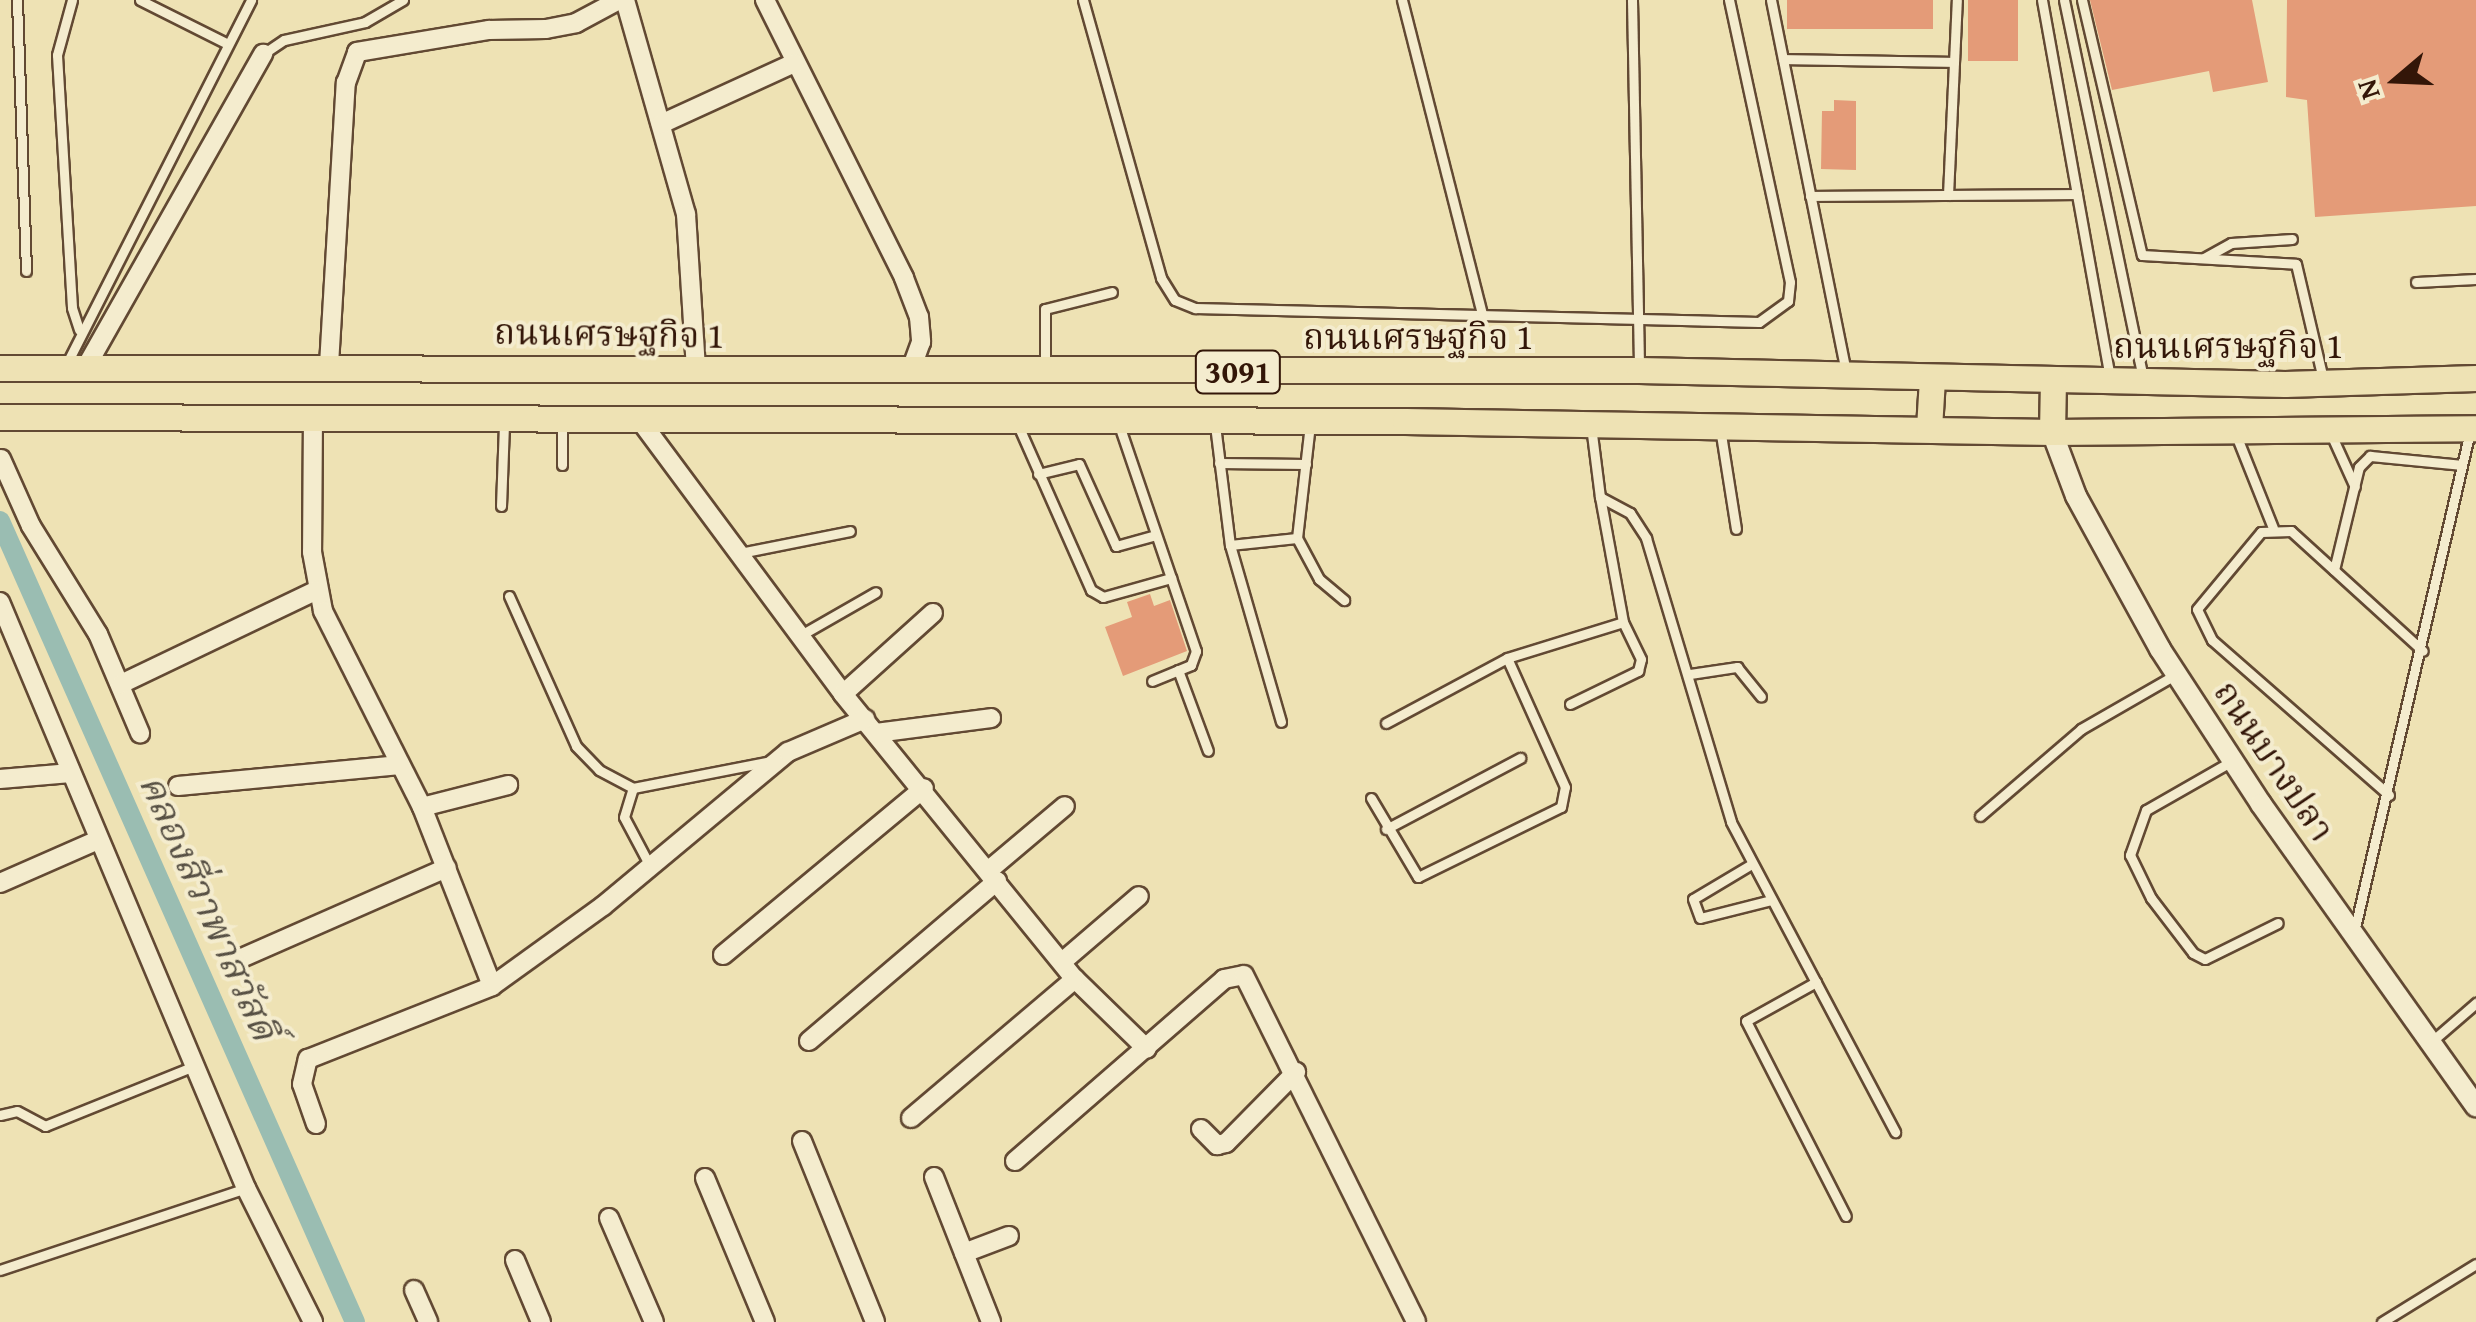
<!DOCTYPE html>
<meta charset="utf-8">
<style>
body{margin:0}
#map{position:relative;width:2476px;height:1322px;overflow:hidden;background:#eee2b4;font-family:"Gentium Book Plus","Noto Serif Thai",serif}
div>[style]{position:absolute}
[style*='--x']{left:calc(var(--x)*1px);top:calc(var(--y)*1px);width:calc(var(--w)*1px);rotate:calc(var(--a)*1deg)}
.canal>*{height:20px;margin:-10px;padding:0 10px;transform-origin:10px;border-radius:10px;background:#9abdb2}
.building>*{inset:0;background:#e49b78;transform-origin:0 0}
.roads{filter:drop-shadow(2px 0 #624933) drop-shadow(-2px 0 #624933) drop-shadow(0 2px #624933) drop-shadow(0 -2px #624933)}
.service>*{height:9px;margin:-4.5px;padding:0 4.5px;transform-origin:4.5px;border-radius:4.5px;background:#f4ecce}
.minor>*{height:18px;margin:-9px;padding:0 9px;transform-origin:9px;border-radius:9px;background:#f4ecce}
.tertiary>*{height:20px;margin:-10px;padding:0 10px;transform-origin:10px;border-radius:10px;background:#f4ecce}
.primary>*{height:25px;margin:-12.5px;padding:0 12.5px;transform-origin:12.5px;border-radius:12.5px;background:#eee2b4}
span{translate:-50% -50%;white-space:nowrap;text-align:center;line-height:1.15;-webkit-text-stroke:8px #f4ecce;paint-order:stroke}
.shield-label span{padding:2px 8px;background:#f4ecce;border:2px solid;border-radius:8px;-webkit-text-stroke-width:0}
.shield-label{font-size:32px;color:#331608;font-weight:700}
.street-label{font-size:35px;color:#331608}
.water-label{font-size:38px;color:#575044;font-style:italic}
.north{position:absolute;left:2346px;top:30px;width:100px;height:100px;-webkit-text-stroke:8px #f4ecce;paint-order:stroke;rotate:251deg;font-size:28px;font-weight:700;line-height:40px;text-align:center;color:#331608}
.north::after{content:'';display:block;margin:auto;width:35px;height:45px;background:#331608;clip-path:polygon(50% 0,100% 100%,50% 72%,0 100%)}
</style>
<div id="map">
<div class="canal">
<div style="--x:0;--y:521;--w:876;--a:66.1"></div>
</div>
<div class="building">
<div style="left:1787px;top:0;width:146px;height:29px"></div>
<div style="left:1968px;top:0;width:50px;height:61px"></div>
<div style="clip-path:polygon(2090px 0,2252px 0,2268px 82px,2213px 92px,2209px 71px,2112px 90px)"></div>
<div style="clip-path:polygon(2287px 0,2476px 0,2476px 206px,2315px 217px,2307px 100px,2286px 97px)"></div>
<div style="clip-path:polygon(1834px 100px,1856px 101px,1856px 170px,1821px 169px,1822px 111px,1834px 111px)"></div>
<div style="clip-path:polygon(1150px 594px,1154px 606px,1170px 600px,1187px 651px,1123px 676px,1105px 627px,1132px 617px,1127px 602px)"></div>
</div>
<div class="roads">
<div class="service">
<div style="--x:17;--y:0;--w:271;--a:88.1"></div>
<div style="--x:72;--y:0;--w:57;--a:105.3"></div>
<div style="--x:57;--y:55;--w:253;--a:86.6"></div>
<div style="--x:72;--y:308;--w:23;--a:72"></div>
<div style="--x:140;--y:0;--w:98;--a:26.6"></div>
<div style="--x:1083;--y:0;--w:289;--a:74.3"></div>
<div style="--x:1161;--y:278;--w:26;--a:58"></div>
<div style="--x:1175;--y:300;--w:22;--a:22"></div>
<div style="--x:1195;--y:308;--w:564;--a:1.42"></div>
<div style="--x:1759;--y:322;--w:36;--a:-36"></div>
<div style="--x:1788;--y:301;--w:19;--a:-84"></div>
<div style="--x:1790;--y:282;--w:289;--a:-102.2"></div>
<div style="--x:1402;--y:0;--w:323;--a:75.7"></div>
<div style="--x:1632;--y:0;--w:367;--a:88.9"></div>
<div style="--x:1771;--y:0;--w:379;--a:78.6"></div>
<div style="--x:2042;--y:0;--w:385;--a:79.8"></div>
<div style="--x:2064;--y:0;--w:387;--a:78.2"></div>
<div style="--x:2082;--y:0;--w:262;--a:76.8"></div>
<div style="--x:2142;--y:255;--w:154;--a:3.3"></div>
<div style="--x:2296;--y:264;--w:118;--a:76.8"></div>
<div style="--x:263;--y:54;--w:25;--a:-34"></div>
<div style="--x:284;--y:40;--w:83;--a:-12.5"></div>
<div style="--x:365;--y:22;--w:44;--a:-30.1"></div>
<div style="--x:1783;--y:59;--w:171;--a:1"></div>
<div style="--x:1948;--y:195;--w:195;--a:-87.4"></div>
<div style="--x:1810;--y:196;--w:267;--a:-0.4"></div>
<div style="--x:2204;--y:258;--w:31;--a:-29"></div>
<div style="--x:2231;--y:243;--w:61;--a:-3.8"></div>
<div style="--x:2416;--y:282;--w:60;--a:-2.9"></div>
<div style="--x:67;--y:363;--w:407;--a:-63.1"></div>
<div style="--x:1045;--y:365;--w:56;--a:-90"></div>
<div style="--x:1045;--y:309;--w:69;--a:-14.2"></div>
<div style="--x:562;--y:423;--w:42;--a:90"></div>
<div style="--x:1017;--y:423;--w:183;--a:66.1"></div>
<div style="--x:1091;--y:590;--w:14;--a:30"></div>
<div style="--x:1103;--y:597;--w:71;--a:-15.6"></div>
<div style="--x:1310;--y:424;--w:115;--a:96.5"></div>
<div style="--x:1297;--y:538;--w:47;--a:61.8"></div>
<div style="--x:1319;--y:579;--w:33;--a:40"></div>
<div style="--x:1119;--y:425;--w:239;--a:71.2"></div>
<div style="--x:1196;--y:651;--w:15;--a:110"></div>
<div style="--x:1191;--y:665;--w:42;--a:157.7"></div>
<div style="--x:1215;--y:425;--w:121;--a:82.9"></div>
<div style="--x:1230;--y:545;--w:67;--a:-6"></div>
<div style="--x:1591;--y:426;--w:72;--a:82.8"></div>
<div style="--x:1600;--y:497;--w:34;--a:28"></div>
<div style="--x:1630;--y:513;--w:30;--a:57"></div>
<div style="--x:1646;--y:538;--w:296;--a:73.3"></div>
<div style="--x:1731;--y:822;--w:351;--a:62.1"></div>
<div style="--x:1720;--y:428;--w:102;--a:81"></div>
<div style="--x:2330;--y:432;--w:60;--a:65.6"></div>
<div style="--x:2236;--y:435;--w:100;--a:68.3"></div>
<div style="--x:1219;--y:463;--w:87;--a:0.7"></div>
<div style="--x:1038;--y:474;--w:42;--a:-13.7"></div>
<div style="--x:1079;--y:464;--w:90;--a:65.7"></div>
<div style="--x:1116;--y:546;--w:41;--a:-15.4"></div>
<div style="--x:501;--y:506;--w:83;--a:-87.9"></div>
<div style="--x:1230;--y:545;--w:184;--a:73.9"></div>
<div style="--x:740;--y:553;--w:112;--a:-11.3"></div>
<div style="--x:2334;--y:570;--w:106;--a:-76.4"></div>
<div style="--x:2359;--y:467;--w:16;--a:-45"></div>
<div style="--x:2370;--y:456;--w:91;--a:5.6"></div>
<div style="--x:509;--y:596;--w:164;--a:65.9"></div>
<div style="--x:576;--y:746;--w:33;--a:46"></div>
<div style="--x:599;--y:770;--w:38;--a:28"></div>
<div style="--x:801;--y:635;--w:86;--a:-29.8"></div>
<div style="--x:1178;--y:670;--w:86;--a:69.7"></div>
<div style="--x:1690;--y:674;--w:48;--a:-8.5"></div>
<div style="--x:1737;--y:667;--w:38;--a:51"></div>
<div style="--x:1570;--y:704;--w:76;--a:-25.9"></div>
<div style="--x:1638;--y:671;--w:12;--a:-76"></div>
<div style="--x:1641;--y:659;--w:41;--a:-115.9"></div>
<div style="--x:1386;--y:723;--w:137;--a:-28.2"></div>
<div style="--x:2232;--y:761;--w:99;--a:150.3"></div>
<div style="--x:2146;--y:810;--w:48;--a:109.6"></div>
<div style="--x:2130;--y:855;--w:48;--a:64"></div>
<div style="--x:2151;--y:898;--w:69;--a:52.6"></div>
<div style="--x:2193;--y:953;--w:13;--a:27"></div>
<div style="--x:2205;--y:959;--w:81;--a:-26.3"></div>
<div style="--x:2389;--y:795;--w:235;--a:-138.8"></div>
<div style="--x:2212;--y:640;--w:34;--a:-116"></div>
<div style="--x:2197;--y:609;--w:100;--a:-50.3"></div>
<div style="--x:2261;--y:532;--w:30;--a:-2"></div>
<div style="--x:2291;--y:531;--w:178;--a:42.3"></div>
<div style="--x:1371;--y:798;--w:92;--a:59.3"></div>
<div style="--x:1418;--y:877;--w:159;--a:-26.1"></div>
<div style="--x:1561;--y:807;--w:20;--a:-79"></div>
<div style="--x:1565;--y:787;--w:141;--a:-114.2"></div>
<div style="--x:1507;--y:658;--w:121;--a:-17.2"></div>
<div style="--x:1623;--y:622;--w:127;--a:-100.4"></div>
<div style="--x:1980;--y:816;--w:133;--a:-40.7"></div>
<div style="--x:2081;--y:729;--w:108;--a:-29.9"></div>
<div style="--x:1386;--y:829;--w:152;--a:-27.9"></div>
<div style="--x:1750;--y:865;--w:66;--a:149.2"></div>
<div style="--x:1693;--y:899;--w:20;--a:70"></div>
<div style="--x:1700;--y:918;--w:73;--a:-14.2"></div>
<div style="--x:650;--y:866;--w:55;--a:-118"></div>
<div style="--x:624;--y:817;--w:30;--a:-73"></div>
<div style="--x:633;--y:788;--w:140;--a:-11.1"></div>
<div style="--x:2354;--y:932;--w:514;--a:-76.96"></div>
<div style="--x:1816;--y:982;--w:80;--a:150.9"></div>
<div style="--x:1746;--y:1021;--w:219;--a:62.9"></div>
<div style="--x:2431;--y:1042;--w:60;--a:-40.9"></div>
<div style="--x:0;--y:1115;--w:17;--a:-13"></div>
<div style="--x:17;--y:1111;--w:32;--a:28"></div>
<div style="--x:45;--y:1126;--w:161;--a:-21.9"></div>
<div style="--x:0;--y:1270;--w:259;--a:-18.4"></div>
<div style="--x:2382;--y:1322;--w:110;--a:-31.7"></div>
</div>
<div class="minor">
<div style="--x:625;--y:0;--w:223;--a:74.1"></div>
<div style="--x:686;--y:214;--w:156;--a:86.3"></div>
<div style="--x:765;--y:0;--w:311;--a:63.4"></div>
<div style="--x:904;--y:278;--w:42;--a:69"></div>
<div style="--x:919;--y:317;--w:25;--a:85"></div>
<div style="--x:921;--y:342;--w:33;--a:110"></div>
<div style="--x:661;--y:124;--w:146;--a:-24.6"></div>
<div style="--x:329;--y:365;--w:283;--a:-86.6"></div>
<div style="--x:346;--y:83;--w:33;--a:-70"></div>
<div style="--x:357;--y:52;--w:134;--a:-9.5"></div>
<div style="--x:489;--y:30;--w:57;--a:-1"></div>
<div style="--x:546;--y:29;--w:31;--a:-11"></div>
<div style="--x:576;--y:23;--w:49;--a:-28.1"></div>
<div style="--x:86;--y:367;--w:360;--a:-60.5"></div>
<div style="--x:313;--y:415;--w:137;--a:90.4"></div>
<div style="--x:312;--y:552;--w:60;--a:79.4"></div>
<div style="--x:323;--y:611;--w:220;--a:63.2"></div>
<div style="--x:422;--y:807;--w:192;--a:68.6"></div>
<div style="--x:639;--y:419;--w:342;--a:53.4"></div>
<div style="--x:843;--y:694;--w:367;--a:50.9"></div>
<div style="--x:1075;--y:979;--w:100;--a:44.2"></div>
<div style="--x:1;--y:459;--w:73;--a:65.9"></div>
<div style="--x:31;--y:526;--w:127;--a:58.2"></div>
<div style="--x:98;--y:634;--w:108;--a:67"></div>
<div style="--x:0;--y:602;--w:636;--a:67.23"></div>
<div style="--x:246;--y:1188;--w:150;--a:63.4"></div>
<div style="--x:121;--y:684;--w:217;--a:-25.6"></div>
<div style="--x:843;--y:694;--w:121;--a:-42"></div>
<div style="--x:876;--y:733;--w:116;--a:-7.4"></div>
<div style="--x:0;--y:779;--w:71;--a:-4.8"></div>
<div style="--x:178;--y:786;--w:223;--a:-5.4"></div>
<div style="--x:422;--y:807;--w:89;--a:-14.3"></div>
<div style="--x:989;--y:870;--w:99;--a:-40.1"></div>
<div style="--x:0;--y:883;--w:107;--a:-23.7"></div>
<div style="--x:723;--y:955;--w:261;--a:-39.7"></div>
<div style="--x:237;--y:960;--w:229;--a:-23.7"></div>
<div style="--x:1062;--y:962;--w:101;--a:-40.6"></div>
<div style="--x:809;--y:1041;--w:247;--a:-40.4"></div>
<div style="--x:911;--y:1118;--w:215;--a:-40.3"></div>
<div style="--x:316;--y:1124;--w:42;--a:-109.3"></div>
<div style="--x:302;--y:1084;--w:26;--a:-77"></div>
<div style="--x:308;--y:1059;--w:198;--a:-21.6"></div>
<div style="--x:492;--y:986;--w:137;--a:-35.8"></div>
<div style="--x:603;--y:906;--w:241;--a:-39.8"></div>
<div style="--x:788;--y:752;--w:84;--a:-23.2"></div>
<div style="--x:1201;--y:1129;--w:23;--a:45"></div>
<div style="--x:1217;--y:1145;--w:9;--a:-13"></div>
<div style="--x:1226;--y:1143;--w:100;--a:-45.4"></div>
<div style="--x:802;--y:1141;--w:195;--a:68"></div>
<div style="--x:1015;--y:1161;--w:277;--a:-41"></div>
<div style="--x:1224;--y:979;--w:20;--a:-11"></div>
<div style="--x:1244;--y:975;--w:387;--a:63.6"></div>
<div style="--x:934;--y:1177;--w:156;--a:68.5"></div>
<div style="--x:705;--y:1178;--w:156;--a:67.4"></div>
<div style="--x:609;--y:1218;--w:113;--a:66.6"></div>
<div style="--x:964;--y:1253;--w:48;--a:-20.7"></div>
<div style="--x:515;--y:1260;--w:67;--a:67.2"></div>
<div style="--x:414;--y:1290;--w:35;--a:66"></div>
</div>
<div class="tertiary">
<div style="--x:2052;--y:432;--w:68;--a:69.4"></div>
<div style="--x:2076;--y:496;--w:175;--a:61.2"></div>
<div style="--x:2160;--y:649;--w:185;--a:56.9"></div>
<div style="--x:2261;--y:804;--w:371;--a:54.6"></div>
</div>
<div class="primary">
<div style="--x:0;--y:368;--w:1639;--a:0.07"></div>
<div style="--x:1639;--y:370;--w:646;--a:1.24"></div>
<div style="--x:2285;--y:384;--w:191;--a:-1.8"></div>
<div style="--x:0;--y:417;--w:1405;--a:0.16"></div>
<div style="--x:1405;--y:421;--w:647;--a:0.97"></div>
<div style="--x:2052;--y:432;--w:424;--a:-0.5"></div>
<div style="--x:1929;--y:428;--w:49;--a:-86.5"></div>
<div style="--x:2052;--y:432;--w:51;--a:-88.9"></div>
</div>
</div>
<div class="shield-label">
<span style="left:1238px;top:372px">3091</span>
</div>
<div class="street-label">
<span style="left:609px;top:334px;rotate:1deg">ถนนเศรษฐกิจ 1</span>
<span style="left:1418px;top:337px">ถนนเศรษฐกิจ 1</span>
<span style="left:2228px;top:346px">ถนนเศรษฐกิจ 1</span>
<span style="left:2274px;top:761px;rotate:56deg">ถนนบางปลา</span>
</div>
<div class="water-label">
<span style="left:209px;top:907px;rotate:66deg">คลองสี่วาพาสวัสดิ์</span>
</div>
<div class="north">N</div>
</div>
